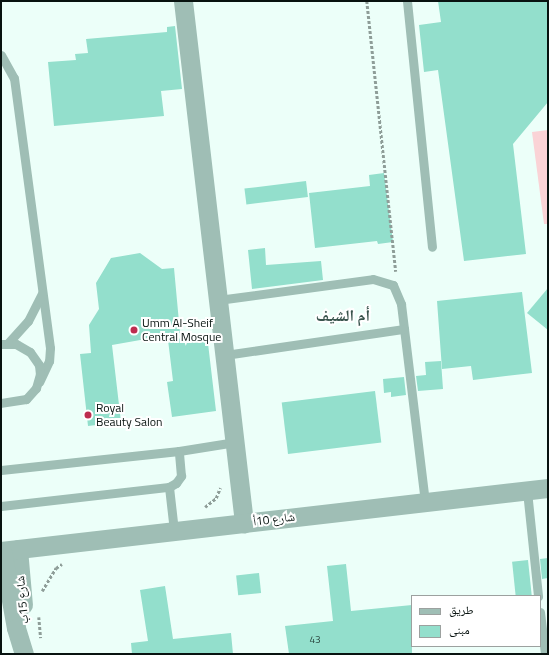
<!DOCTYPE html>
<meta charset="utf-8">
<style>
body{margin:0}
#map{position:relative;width:549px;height:655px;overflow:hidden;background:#ecfff9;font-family:"Titillium Web","Noto Naskh Arabic",sans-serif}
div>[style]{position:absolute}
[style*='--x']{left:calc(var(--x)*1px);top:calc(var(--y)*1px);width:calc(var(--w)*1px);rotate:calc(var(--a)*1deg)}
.green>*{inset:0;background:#fad3d6}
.building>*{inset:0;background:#93dfcc;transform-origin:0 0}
.path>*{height:2.5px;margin-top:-1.25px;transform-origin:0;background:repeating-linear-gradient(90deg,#8e9d98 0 3px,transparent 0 5px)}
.lane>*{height:9px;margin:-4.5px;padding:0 4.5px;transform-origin:4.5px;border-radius:4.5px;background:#9fbeb5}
.street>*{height:19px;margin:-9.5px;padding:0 9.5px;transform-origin:9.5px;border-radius:9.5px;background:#9fbeb5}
.dots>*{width:11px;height:11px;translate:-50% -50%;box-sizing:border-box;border:2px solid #fff;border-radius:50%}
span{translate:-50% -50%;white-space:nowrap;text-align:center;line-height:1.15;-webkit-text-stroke:4px #fff;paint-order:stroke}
.number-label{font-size:10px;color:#2b463f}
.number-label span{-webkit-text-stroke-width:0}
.poi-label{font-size:12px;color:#081310}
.left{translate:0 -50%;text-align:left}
.street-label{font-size:12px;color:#081310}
.district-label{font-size:16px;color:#39544d;font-weight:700}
.frame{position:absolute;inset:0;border:2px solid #081310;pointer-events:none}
.legend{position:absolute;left:411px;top:595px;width:130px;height:52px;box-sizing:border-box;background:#fff;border:1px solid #9ca19f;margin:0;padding:5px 7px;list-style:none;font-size:12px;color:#081310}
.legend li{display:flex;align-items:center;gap:8px;height:20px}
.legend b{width:20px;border:1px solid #9ca19f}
</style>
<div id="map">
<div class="green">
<div style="clip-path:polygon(548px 130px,548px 224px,544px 224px,532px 132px)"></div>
</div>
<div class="building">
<div style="clip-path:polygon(438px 1px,548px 1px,548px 102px,513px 144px,526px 254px,464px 261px,438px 70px,424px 72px,419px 25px,441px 22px)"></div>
<div style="clip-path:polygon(175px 26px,182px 89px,161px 91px,164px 116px,54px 126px,48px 62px,76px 60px,75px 54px,88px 53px,86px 39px,167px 32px,167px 27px)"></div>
<div style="clip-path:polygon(384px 173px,393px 242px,378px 244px,377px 241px,315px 248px,309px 193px,370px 186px,369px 175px)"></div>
<div style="left:306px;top:181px;width:16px;height:62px;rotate:83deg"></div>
<div style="clip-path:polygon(265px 248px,266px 265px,321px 261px,323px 280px,252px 289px,248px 250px)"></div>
<div style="clip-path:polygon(140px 253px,162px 269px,174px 268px,180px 333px,112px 345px,121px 422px,88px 426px,80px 354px,91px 353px,89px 325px,99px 309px,96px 283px,111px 258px)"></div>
<div style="clip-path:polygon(548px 288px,548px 330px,527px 313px)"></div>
<div style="clip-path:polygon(522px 292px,532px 373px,473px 380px,471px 366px,442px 369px,437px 301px)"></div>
<div style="clip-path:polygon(207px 335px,216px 411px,172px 417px,167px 382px,173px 381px,168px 340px)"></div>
<div style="clip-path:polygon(441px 361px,443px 389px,418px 391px,416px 376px,426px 375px,425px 362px)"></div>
<div style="clip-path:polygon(404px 377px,406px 395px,391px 397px,391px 392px,384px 393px,383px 379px)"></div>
<div style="left:375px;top:391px;width:52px;height:94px;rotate:83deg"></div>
<div style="clip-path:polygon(548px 558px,548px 578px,542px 579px,540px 559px)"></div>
<div style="left:528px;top:560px;width:36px;height:16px;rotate:84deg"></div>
<div style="clip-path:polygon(346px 564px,351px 611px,412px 605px,412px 654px,289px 654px,285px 626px,333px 621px,327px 566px)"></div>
<div style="left:259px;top:573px;width:20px;height:23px;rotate:84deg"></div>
<div style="clip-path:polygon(165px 586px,173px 639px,231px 633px,233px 654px,132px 654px,131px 643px,148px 641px,140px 590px)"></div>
</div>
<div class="path">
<div style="--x:367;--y:1;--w:272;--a:83.9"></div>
<div style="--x:205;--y:507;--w:14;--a:-39"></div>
<div style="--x:216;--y:498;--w:11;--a:-68"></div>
<div style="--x:42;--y:591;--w:27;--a:-59"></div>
<div style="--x:56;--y:568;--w:7;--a:-34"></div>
<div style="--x:39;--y:617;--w:21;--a:85"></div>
</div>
<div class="lane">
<div style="--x:407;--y:1;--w:247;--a:84.2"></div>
<div style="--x:1;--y:55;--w:26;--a:61"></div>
<div style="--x:14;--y:78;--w:272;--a:82.4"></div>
<div style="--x:50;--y:348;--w:13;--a:94"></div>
<div style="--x:49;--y:361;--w:23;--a:115"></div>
<div style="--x:218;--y:300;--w:156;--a:-7.7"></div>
<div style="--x:373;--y:279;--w:21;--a:17"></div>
<div style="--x:393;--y:285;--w:21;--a:67"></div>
<div style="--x:401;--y:304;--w:199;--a:83.1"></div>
<div style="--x:8;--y:343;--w:30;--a:-48"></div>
<div style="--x:28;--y:321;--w:31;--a:-63"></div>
<div style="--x:1;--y:344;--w:15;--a:0"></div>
<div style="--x:16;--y:344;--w:16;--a:30"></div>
<div style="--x:30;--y:352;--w:16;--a:55"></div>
<div style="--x:39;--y:365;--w:9;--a:84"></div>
<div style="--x:40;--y:374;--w:15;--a:106"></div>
<div style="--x:36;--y:388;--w:15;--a:132"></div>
<div style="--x:26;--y:399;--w:25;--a:171"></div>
<div style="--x:225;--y:355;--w:181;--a:-8.3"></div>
<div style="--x:1;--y:470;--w:179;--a:-6.1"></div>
<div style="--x:179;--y:451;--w:57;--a:-9.1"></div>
<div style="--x:169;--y:487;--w:44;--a:83.5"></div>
<div style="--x:527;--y:491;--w:106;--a:84"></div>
<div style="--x:1;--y:506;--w:169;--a:-6.5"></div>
<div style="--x:169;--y:487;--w:8;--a:-30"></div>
<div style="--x:176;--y:483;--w:9;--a:-54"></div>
<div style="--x:181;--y:476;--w:25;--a:-95"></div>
<div style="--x:540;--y:612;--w:42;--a:83.2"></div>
</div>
<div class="street">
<div style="--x:183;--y:1;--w:526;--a:83.33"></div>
<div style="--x:18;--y:549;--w:56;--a:84.9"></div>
<div style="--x:1;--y:551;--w:551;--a:-6.57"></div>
<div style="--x:2;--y:551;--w:78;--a:79.7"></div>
<div style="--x:16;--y:628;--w:27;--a:73"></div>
</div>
<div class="dots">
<div style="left:134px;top:330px;background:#bd2d4f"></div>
<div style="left:88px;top:415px;background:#bd2d4f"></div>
</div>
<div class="number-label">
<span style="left:315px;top:640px">43</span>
</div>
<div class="poi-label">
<span class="left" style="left:142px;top:330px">Umm Al-Sheif<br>Central Mosque</span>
<span class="left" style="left:96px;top:415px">Royal<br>Beauty Salon</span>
</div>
<div class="street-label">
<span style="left:274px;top:519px;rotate:-7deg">شارع 10أ</span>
<span style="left:22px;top:600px;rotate:-95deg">شارع 15ب</span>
</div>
<div class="district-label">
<span style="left:343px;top:315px">أم الشيف</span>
</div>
<div class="frame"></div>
<ul class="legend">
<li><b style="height:5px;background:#9fbeb5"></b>طريق</li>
<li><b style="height:11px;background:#93dfcc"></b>مبنى</li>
</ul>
</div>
